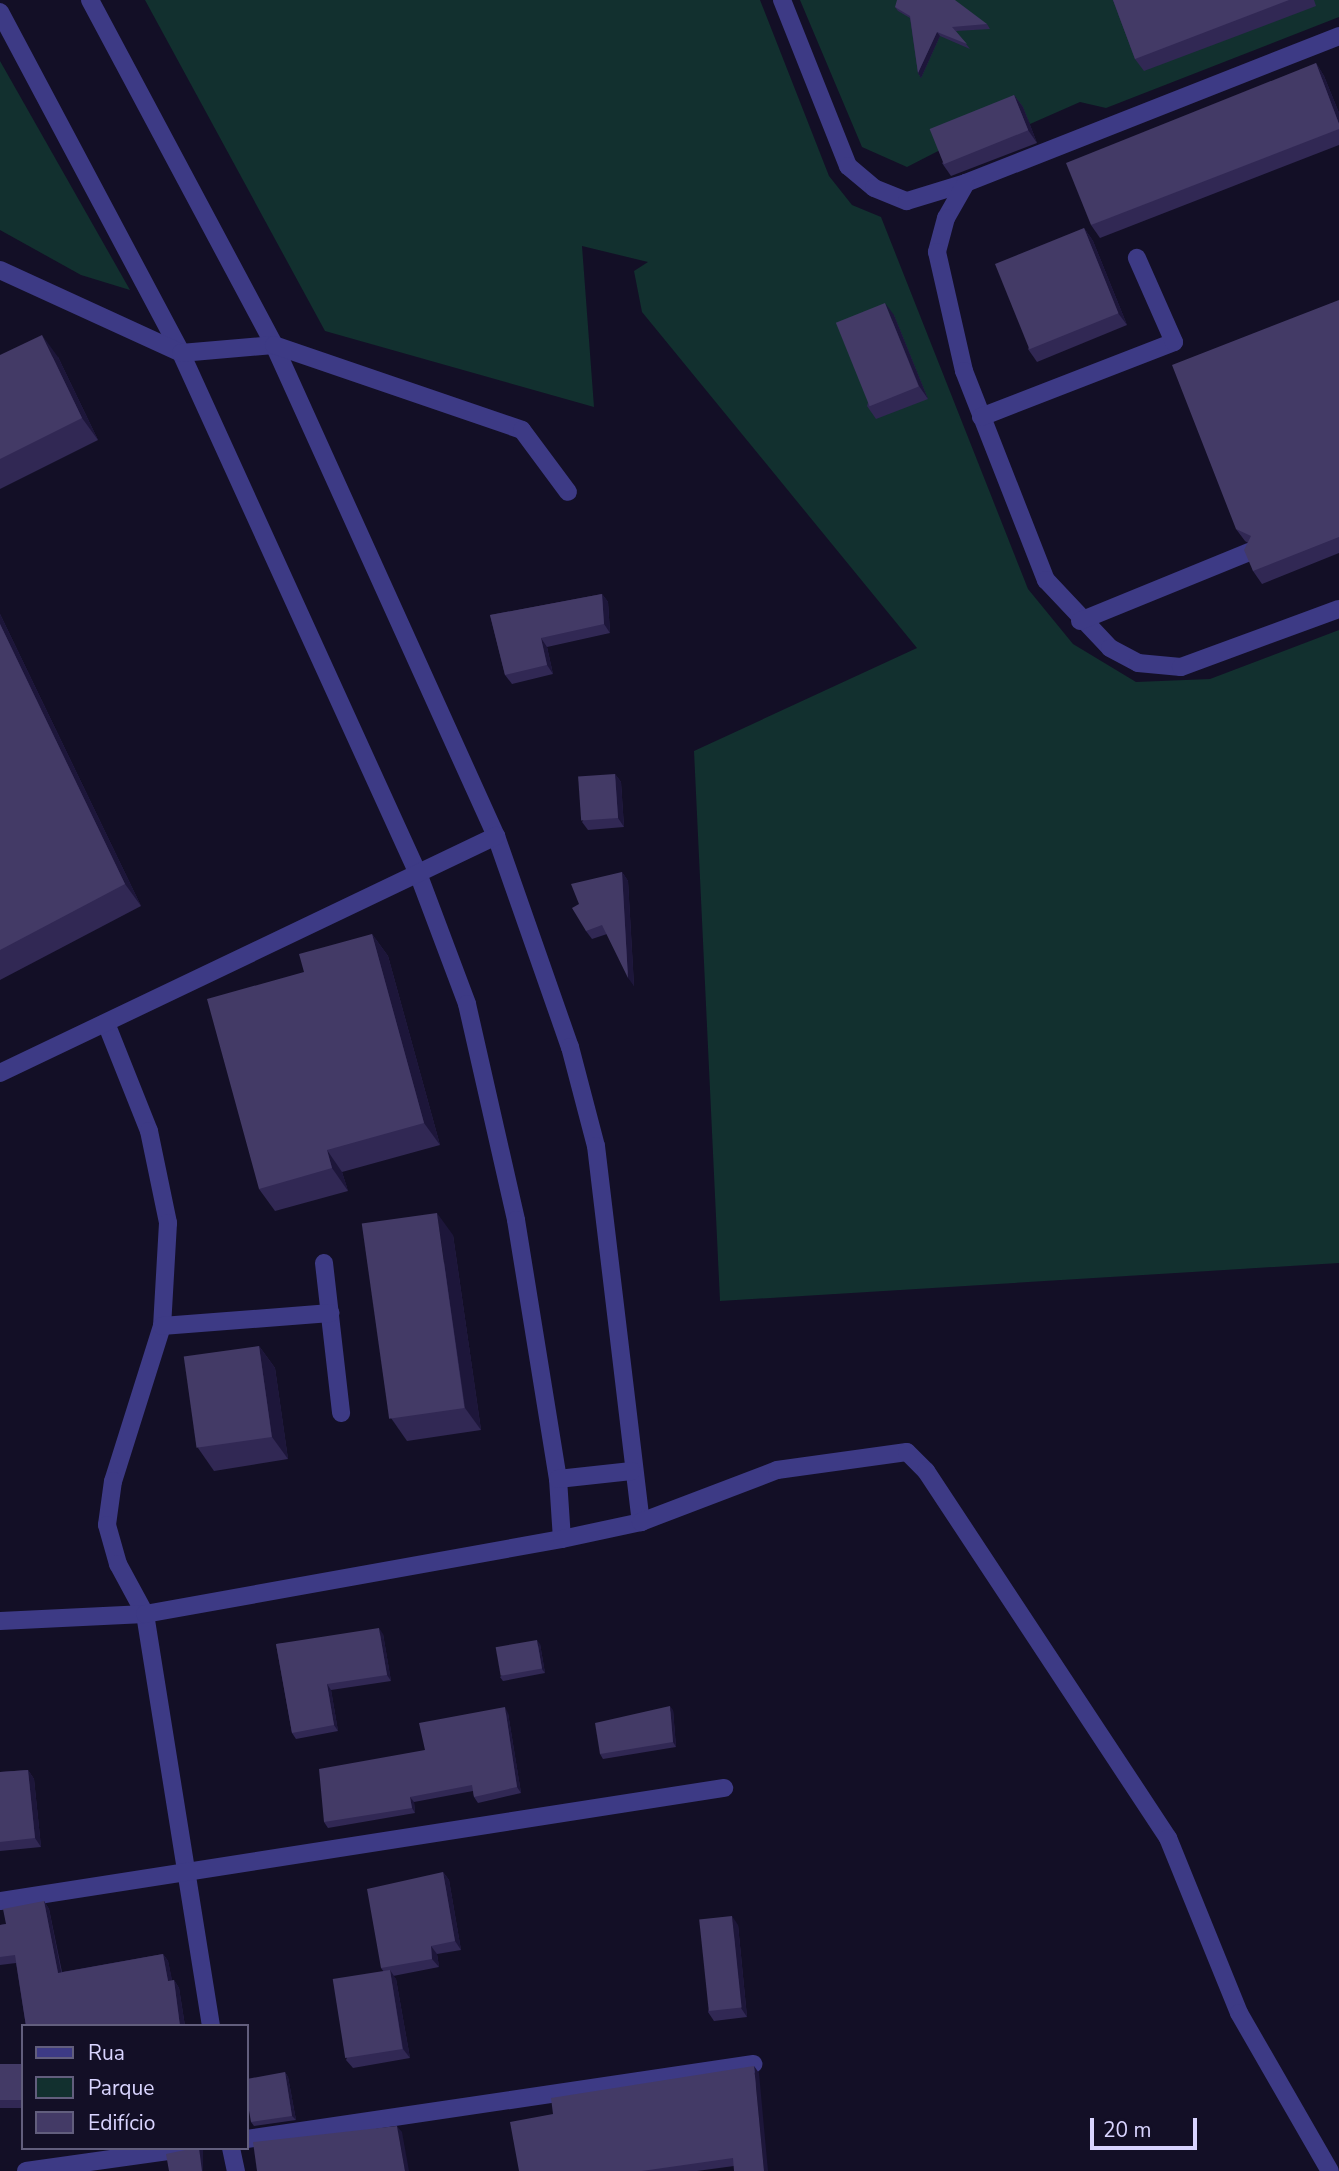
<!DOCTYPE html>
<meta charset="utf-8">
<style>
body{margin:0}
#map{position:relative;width:1339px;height:2171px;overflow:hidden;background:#130f26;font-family:"Nunito Sans",sans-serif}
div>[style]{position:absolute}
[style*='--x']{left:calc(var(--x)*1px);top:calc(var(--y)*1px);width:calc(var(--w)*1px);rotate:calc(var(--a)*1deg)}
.green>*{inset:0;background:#12302f}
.minor>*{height:18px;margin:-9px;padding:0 9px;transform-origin:9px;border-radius:9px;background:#3d3a85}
.wall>*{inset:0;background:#312854;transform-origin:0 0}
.shaded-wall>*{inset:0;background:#1d163a;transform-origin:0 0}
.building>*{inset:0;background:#433a66;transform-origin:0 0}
span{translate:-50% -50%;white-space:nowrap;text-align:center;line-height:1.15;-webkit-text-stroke:7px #130f26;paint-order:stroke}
.legend{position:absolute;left:21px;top:2024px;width:228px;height:126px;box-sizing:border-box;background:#130f26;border:2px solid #625e7d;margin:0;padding:9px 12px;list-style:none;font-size:21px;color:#d9d4ff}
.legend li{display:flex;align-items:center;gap:14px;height:35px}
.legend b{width:35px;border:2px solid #625e7d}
.scale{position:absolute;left:1090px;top:2118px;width:107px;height:32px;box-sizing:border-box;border:4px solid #d9d4ff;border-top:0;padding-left:9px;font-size:21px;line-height:24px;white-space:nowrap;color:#d9d4ff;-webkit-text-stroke:5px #130f26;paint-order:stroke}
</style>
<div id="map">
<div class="green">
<div style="clip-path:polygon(145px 0,760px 0,829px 176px,852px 205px,881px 217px,1028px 589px,1073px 644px,1136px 682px,1210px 679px,1339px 630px,1339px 1263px,720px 1301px,694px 751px,917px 648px,642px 312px,634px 271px,648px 262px,582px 246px,594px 407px,325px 331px)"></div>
<div style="clip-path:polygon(800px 0,1339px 0,1339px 17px,1106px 108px,1080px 102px,1030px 124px,1022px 108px,907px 167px,862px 147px)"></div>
<div style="clip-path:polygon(0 61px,130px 290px,81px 275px,0 230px)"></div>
</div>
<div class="minor">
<div style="--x:90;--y:0;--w:391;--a:61.9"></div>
<div style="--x:274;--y:345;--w:539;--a:65.67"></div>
<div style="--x:496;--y:836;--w:224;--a:70.7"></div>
<div style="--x:570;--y:1047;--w:102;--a:75.3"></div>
<div style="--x:596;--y:1146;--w:379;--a:83.2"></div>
<div style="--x:782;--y:0;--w:179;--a:68.3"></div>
<div style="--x:848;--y:166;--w:34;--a:40"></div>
<div style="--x:874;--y:188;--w:35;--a:22"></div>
<div style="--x:907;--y:201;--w:62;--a:-17"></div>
<div style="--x:0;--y:12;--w:386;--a:62"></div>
<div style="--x:181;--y:353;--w:575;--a:65.53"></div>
<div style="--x:419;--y:876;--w:137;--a:69.4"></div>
<div style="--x:467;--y:1004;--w:221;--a:77.2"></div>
<div style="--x:516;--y:1220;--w:262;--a:80.8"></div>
<div style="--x:558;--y:1479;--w:60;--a:86.2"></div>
<div style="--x:1339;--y:36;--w:401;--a:158.5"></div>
<div style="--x:966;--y:183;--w:40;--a:119.7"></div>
<div style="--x:946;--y:218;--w:35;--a:105"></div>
<div style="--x:937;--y:252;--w:122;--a:77.2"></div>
<div style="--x:964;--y:371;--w:225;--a:68.6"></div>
<div style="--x:1046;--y:580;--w:93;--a:46.7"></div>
<div style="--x:1110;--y:648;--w:32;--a:28"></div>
<div style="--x:1138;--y:663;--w:43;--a:5.3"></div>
<div style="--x:1181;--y:667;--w:168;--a:-20.2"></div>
<div style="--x:0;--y:270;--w:199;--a:24.6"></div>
<div style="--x:181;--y:353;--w:93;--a:-4.9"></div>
<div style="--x:274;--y:345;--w:262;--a:18.9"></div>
<div style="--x:522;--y:430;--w:77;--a:53.4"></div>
<div style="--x:981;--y:417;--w:207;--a:-21.2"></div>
<div style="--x:1174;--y:342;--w:92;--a:-113.8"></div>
<div style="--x:1080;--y:621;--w:183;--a:-22.2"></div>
<div style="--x:106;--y:1023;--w:116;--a:68.3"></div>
<div style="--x:149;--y:1131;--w:94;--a:78.3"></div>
<div style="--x:168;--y:1223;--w:103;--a:93.3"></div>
<div style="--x:162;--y:1326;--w:163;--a:107.5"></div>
<div style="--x:113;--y:1481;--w:44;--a:97.8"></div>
<div style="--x:107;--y:1525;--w:41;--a:74.2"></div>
<div style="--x:118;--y:1564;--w:57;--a:61.6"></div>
<div style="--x:145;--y:1614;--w:417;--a:80.9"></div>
<div style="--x:0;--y:1073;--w:550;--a:-25.54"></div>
<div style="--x:324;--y:1263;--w:151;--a:83.5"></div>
<div style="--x:162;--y:1326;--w:169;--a:-4.4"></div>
<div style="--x:558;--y:1479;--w:74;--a:-6.2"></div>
<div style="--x:0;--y:1621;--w:145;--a:-2.8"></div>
<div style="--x:145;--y:1614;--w:424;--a:-10.2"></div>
<div style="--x:562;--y:1539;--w:81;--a:-12.1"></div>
<div style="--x:641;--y:1522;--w:146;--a:-20.9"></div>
<div style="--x:777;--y:1470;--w:131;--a:-7.9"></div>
<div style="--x:907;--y:1452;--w:27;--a:45"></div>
<div style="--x:926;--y:1471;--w:440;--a:56.6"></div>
<div style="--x:1168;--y:1838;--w:189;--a:67.9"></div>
<div style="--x:1239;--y:2013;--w:182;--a:60.1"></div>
<div style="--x:0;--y:1901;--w:733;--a:-8.87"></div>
<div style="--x:247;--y:2139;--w:512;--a:-8.43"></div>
<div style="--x:231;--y:2148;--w:24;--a:78"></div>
<div style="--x:26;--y:2171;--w:165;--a:-8"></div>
</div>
<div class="wall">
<div style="clip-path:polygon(1113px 0,1314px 0,1316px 6px,1144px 71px,1135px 59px)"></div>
<div style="clip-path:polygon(895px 7px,987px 24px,990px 29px,956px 31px,970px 49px,940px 36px,921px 78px,918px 73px,910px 18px,898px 11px)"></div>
<div style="clip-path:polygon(1316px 63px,1324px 76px,1339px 113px,1339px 145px,1100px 238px,1091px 225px)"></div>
<div style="clip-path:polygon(1014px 95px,1023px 107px,1037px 143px,951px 176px,942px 163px)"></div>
<div style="clip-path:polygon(1084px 228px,1093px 241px,1127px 325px,1037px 362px,1028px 349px)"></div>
<div style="clip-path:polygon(1339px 300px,1339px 553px,1262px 584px,1253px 571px,1248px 543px,1245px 541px,1236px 529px)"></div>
<div style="clip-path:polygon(894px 315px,928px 399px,876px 419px,867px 406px)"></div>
<div style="clip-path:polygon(0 355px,58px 357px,98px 440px,0 489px)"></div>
<div style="clip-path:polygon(602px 594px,608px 602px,610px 633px,547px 647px,553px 674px,512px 684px,505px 675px,490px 615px)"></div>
<div style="clip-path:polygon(0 614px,141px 906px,0 980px)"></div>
<div style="clip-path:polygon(615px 774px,621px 782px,624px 827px,588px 830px,582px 822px)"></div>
<div style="clip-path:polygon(622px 872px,628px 881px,634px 986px,607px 934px,592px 939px,586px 931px,579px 904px)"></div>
<div style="clip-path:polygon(372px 934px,388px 956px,440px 1145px,342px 1172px,348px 1191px,275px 1211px,259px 1189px,304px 972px)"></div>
<div style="clip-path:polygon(453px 1235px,481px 1430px,407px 1441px,391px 1418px)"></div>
<div style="clip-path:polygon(259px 1346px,275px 1368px,288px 1459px,214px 1471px,198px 1448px)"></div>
<div style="clip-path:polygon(383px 1634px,391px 1681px,331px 1690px,338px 1731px,296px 1739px,292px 1733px,276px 1644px)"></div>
<div style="clip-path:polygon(540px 1644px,545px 1673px,503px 1681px,500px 1677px)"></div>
<div style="clip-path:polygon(673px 1710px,676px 1747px,603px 1759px,600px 1754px)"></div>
<div style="clip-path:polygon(508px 1713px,521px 1793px,478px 1803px,474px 1797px,473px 1791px,414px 1802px,415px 1813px,328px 1828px,324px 1822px,425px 1750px)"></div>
<div style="clip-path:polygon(28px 1770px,34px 1779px,41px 1847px,0 1851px,0 1772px)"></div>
<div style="clip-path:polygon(443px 1872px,449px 1880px,461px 1950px,437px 1954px,439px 1967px,393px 1976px,396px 1979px,410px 2058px,353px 2068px,346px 2060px,384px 1972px,381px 1968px)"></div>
<div style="clip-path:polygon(44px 1901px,49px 1909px,62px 1972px,163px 1954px,168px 1961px,172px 1981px,174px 1980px,179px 1988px,185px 2026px,26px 2026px,16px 1963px,0 1965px,0 1925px,6px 1924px)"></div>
<div style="clip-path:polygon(738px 1925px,747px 2017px,714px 2021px,708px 2012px)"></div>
<div style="left:23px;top:2064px;width:44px;height:23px;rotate:90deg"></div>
<div style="clip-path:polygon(285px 2072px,288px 2077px,296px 2120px,254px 2126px,251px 2122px)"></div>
<div style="clip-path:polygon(759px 2073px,734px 2166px,697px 2171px,519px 2171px)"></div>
</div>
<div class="shaded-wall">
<div style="clip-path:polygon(937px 32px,940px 36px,921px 78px,918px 73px)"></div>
<div style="clip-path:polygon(1316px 63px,1324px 76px,1339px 113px,1339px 124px)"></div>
<div style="clip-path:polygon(1014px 95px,1023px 107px,1037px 143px,1028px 130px)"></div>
<div style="clip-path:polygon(1084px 228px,1093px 241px,1127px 325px,1118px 313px)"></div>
<div style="clip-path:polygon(885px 303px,894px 315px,928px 399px,919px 386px)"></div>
<div style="clip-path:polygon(42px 335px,58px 357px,98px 440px,82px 418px)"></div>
<div style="clip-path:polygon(602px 594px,608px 602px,610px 633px,604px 624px)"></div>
<div style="clip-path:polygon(0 614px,141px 906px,125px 884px,0 624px)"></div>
<div style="clip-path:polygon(541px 638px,547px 647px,553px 674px,547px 665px)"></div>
<div style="clip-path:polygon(615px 774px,621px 782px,624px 827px,618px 818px)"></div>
<div style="clip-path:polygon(622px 872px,628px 881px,634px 986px,628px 978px)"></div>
<div style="clip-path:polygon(372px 934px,388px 956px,440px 1145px,424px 1123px)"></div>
<div style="clip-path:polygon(327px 1150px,342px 1172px,348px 1191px,332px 1168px)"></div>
<div style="clip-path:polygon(437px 1213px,453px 1235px,481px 1430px,465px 1408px)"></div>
<div style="clip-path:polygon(259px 1346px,275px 1368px,288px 1459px,272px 1437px)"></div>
<div style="clip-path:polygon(379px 1628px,383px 1634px,391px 1681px,387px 1675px)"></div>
<div style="clip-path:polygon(537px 1640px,540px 1644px,545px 1673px,542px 1669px)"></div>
<div style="clip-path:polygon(327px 1684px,331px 1690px,338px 1731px,334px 1725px)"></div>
<div style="clip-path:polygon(670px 1706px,673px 1710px,676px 1747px,673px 1742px)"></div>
<div style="clip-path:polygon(505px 1707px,508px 1713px,521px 1793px,517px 1787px)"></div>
<div style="clip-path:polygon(28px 1770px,34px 1779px,41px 1847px,35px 1838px)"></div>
<div style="clip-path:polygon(410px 1797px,414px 1802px,415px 1813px,412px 1808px)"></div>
<div style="clip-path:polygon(443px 1872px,449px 1880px,461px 1950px,455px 1941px)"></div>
<div style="clip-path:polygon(44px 1901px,49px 1909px,63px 1981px,58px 1973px)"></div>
<div style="clip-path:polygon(732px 1916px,738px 1925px,747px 2017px,741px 2008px)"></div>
<div style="clip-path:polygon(431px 1946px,437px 1954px,439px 1967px,432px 1959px)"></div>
<div style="clip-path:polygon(163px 1954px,168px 1961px,174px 1989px,168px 1981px)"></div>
<div style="clip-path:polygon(390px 1970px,396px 1979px,410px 2058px,403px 2049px)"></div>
<div style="clip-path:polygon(174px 1980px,179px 1988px,185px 2026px,180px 2026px)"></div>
<div style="clip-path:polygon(754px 2066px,759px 2073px,768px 2171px,764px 2171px)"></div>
<div style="clip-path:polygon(285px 2072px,288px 2077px,296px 2120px,292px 2116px)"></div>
<div style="clip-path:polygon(397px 2126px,402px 2132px,409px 2171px,405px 2171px)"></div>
<div style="left:199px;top:2148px;width:4px;height:23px"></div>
</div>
<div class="building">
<div style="clip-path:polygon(897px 0,955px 0,987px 24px,952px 27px,967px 44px,937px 32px,918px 73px,910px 16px,895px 7px)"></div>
<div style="clip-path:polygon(1113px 0,1289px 0,1135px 59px)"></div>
<div style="clip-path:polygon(1316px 63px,1339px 124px,1339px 129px,1091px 225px,1066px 163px)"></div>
<div style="left:1014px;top:95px;width:38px;height:91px;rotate:68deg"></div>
<div style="left:1084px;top:228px;width:92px;height:96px;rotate:68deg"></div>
<div style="clip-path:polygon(1339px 300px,1339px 537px,1253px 571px,1244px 550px,1251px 536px,1236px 529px,1172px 365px)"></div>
<div style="left:885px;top:303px;width:90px;height:53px;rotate:68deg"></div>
<div style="clip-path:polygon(42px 335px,82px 418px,0 459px,0 355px)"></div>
<div style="clip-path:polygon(602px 594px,604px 624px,541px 638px,547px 665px,505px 675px,490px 615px)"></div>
<div style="clip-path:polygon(0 624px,125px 884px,0 950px)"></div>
<div style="left:615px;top:774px;width:44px;height:37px;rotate:86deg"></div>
<div style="clip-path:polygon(622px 872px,628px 978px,602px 925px,586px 931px,572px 908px,579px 904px,571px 884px)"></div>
<div style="clip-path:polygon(372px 934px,424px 1123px,327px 1150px,332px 1168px,259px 1189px,207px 999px,304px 972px,299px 954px)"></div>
<div style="left:437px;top:1213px;width:197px;height:76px;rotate:82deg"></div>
<div style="left:259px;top:1346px;width:92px;height:76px;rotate:82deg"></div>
<div style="clip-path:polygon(379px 1628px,387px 1675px,327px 1684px,334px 1725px,292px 1733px,276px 1644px)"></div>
<div style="left:537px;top:1640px;width:29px;height:42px;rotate:80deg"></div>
<div style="clip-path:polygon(670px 1706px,673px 1742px,600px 1754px,595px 1723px)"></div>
<div style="clip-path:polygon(505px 1707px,517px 1787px,474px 1797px,472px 1785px,410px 1797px,412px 1808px,324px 1822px,319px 1769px,425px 1750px,419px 1723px)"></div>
<div style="clip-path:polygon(28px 1770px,35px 1838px,0 1842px,0 1772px)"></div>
<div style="clip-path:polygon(443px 1872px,455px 1941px,431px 1946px,432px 1959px,381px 1968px,367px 1889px)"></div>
<div style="clip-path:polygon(44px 1901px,58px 1973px,163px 1954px,168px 1981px,174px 1980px,180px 2026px,26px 2026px,15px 1955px,0 1957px,0 1925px,6px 1924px,3px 1909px)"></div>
<div style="left:732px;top:1916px;width:92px;height:33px;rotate:84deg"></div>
<div style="left:390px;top:1970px;width:80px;height:58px;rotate:81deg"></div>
<div style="left:23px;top:2064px;width:36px;height:23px;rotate:90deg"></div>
<div style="clip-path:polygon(754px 2066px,764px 2171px,734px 2171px,733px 2158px,642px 2171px,519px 2171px,510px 2122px,553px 2114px,551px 2098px)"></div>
<div style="clip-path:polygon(285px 2072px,292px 2116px,251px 2122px,247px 2099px,247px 2079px)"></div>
<div style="clip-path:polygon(397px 2126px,405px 2171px,257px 2171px,253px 2142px)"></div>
<div style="clip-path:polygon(190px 2148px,199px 2148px,202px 2171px,169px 2171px,166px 2154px,190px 2149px)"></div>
</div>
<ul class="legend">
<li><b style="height:9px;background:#3d3a85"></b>Rua</li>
<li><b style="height:19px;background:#12302f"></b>Parque</li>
<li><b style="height:19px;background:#433a66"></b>Edifício</li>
</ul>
<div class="scale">20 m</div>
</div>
